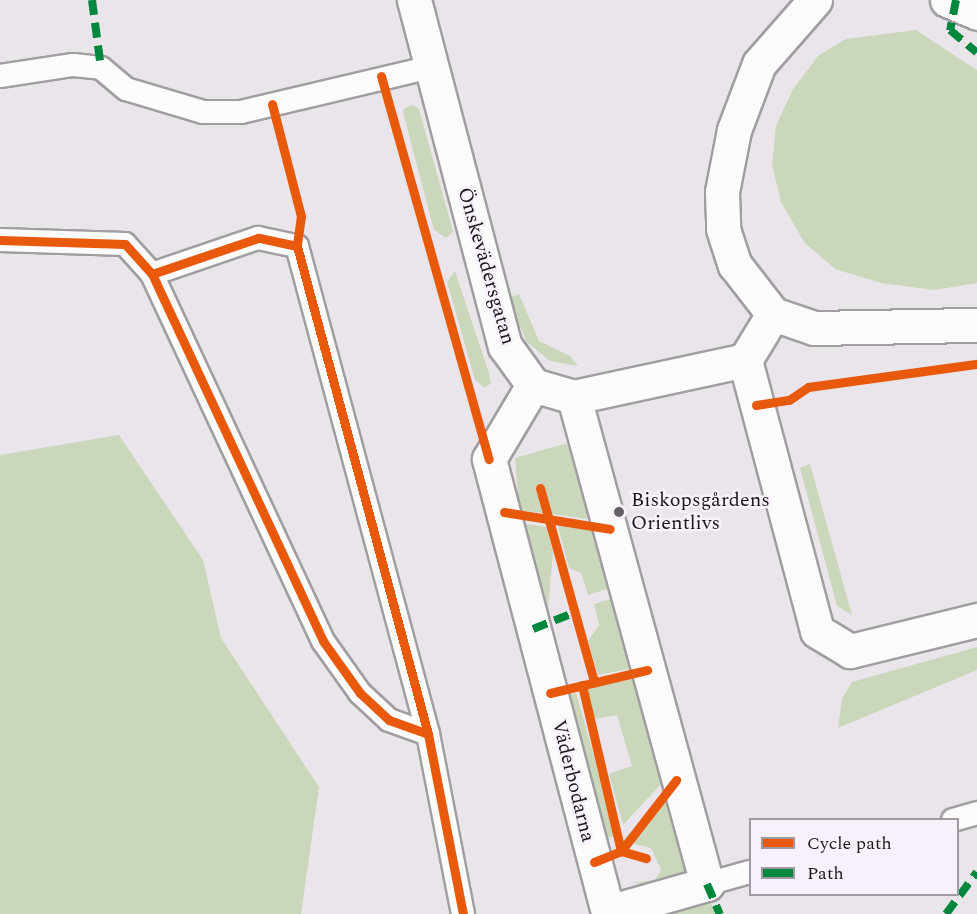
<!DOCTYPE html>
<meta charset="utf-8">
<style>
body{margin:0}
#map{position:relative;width:977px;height:914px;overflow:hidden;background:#eae5eb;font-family:Spectral,serif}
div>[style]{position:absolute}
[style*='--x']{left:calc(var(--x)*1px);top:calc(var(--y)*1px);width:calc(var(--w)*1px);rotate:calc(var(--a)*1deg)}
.green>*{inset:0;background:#cbd7ba;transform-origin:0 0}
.roads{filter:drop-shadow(2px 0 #a19ea2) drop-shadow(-2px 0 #a19ea2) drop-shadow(0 2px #a19ea2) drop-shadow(0 -2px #a19ea2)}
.lane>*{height:22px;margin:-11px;padding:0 11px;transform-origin:11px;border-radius:11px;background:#fcfbfc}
.street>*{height:33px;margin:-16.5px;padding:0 16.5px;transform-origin:16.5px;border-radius:16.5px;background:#fcfbfc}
.secondary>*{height:33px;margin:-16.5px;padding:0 16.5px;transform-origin:16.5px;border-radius:16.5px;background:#fcfbfc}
.quiet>*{height:8px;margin-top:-4px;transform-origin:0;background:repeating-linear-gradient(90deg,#00873e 0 15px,transparent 0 23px)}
.cycleway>*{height:9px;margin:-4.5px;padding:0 4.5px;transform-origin:4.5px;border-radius:4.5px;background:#e8590c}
.dots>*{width:16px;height:16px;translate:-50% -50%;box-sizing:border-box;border:3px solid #f8f0fa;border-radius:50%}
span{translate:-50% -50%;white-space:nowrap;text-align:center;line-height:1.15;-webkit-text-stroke:5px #f8f0fa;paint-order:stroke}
.street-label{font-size:20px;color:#1a181b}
.poi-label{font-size:20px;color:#1a181b}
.left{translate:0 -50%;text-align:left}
.legend{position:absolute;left:749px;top:818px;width:210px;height:78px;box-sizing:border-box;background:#f8f0fa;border:2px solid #9f9aa1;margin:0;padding:8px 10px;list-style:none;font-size:18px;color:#1a181b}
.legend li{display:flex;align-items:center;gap:12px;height:30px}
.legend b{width:30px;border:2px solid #9f9aa1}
</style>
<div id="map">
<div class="green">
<div style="clip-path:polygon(916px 30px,977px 70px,977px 283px,934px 290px,881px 283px,835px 269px,804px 242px,781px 202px,772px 165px,776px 126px,793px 89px,819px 55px,846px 39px)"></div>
<div style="clip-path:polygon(413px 105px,419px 109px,451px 224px,453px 232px,446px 238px,434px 230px,404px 116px,403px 109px)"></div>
<div style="clip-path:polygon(455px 271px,489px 373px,491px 383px,485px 388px,475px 380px,447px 282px)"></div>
<div style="clip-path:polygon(519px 294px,539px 341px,570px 356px,578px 366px,550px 361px,526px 341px,509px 298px)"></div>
<div style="clip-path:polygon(119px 435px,203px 560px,221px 638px,319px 787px,301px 914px,0 914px,0 455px)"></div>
<div style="clip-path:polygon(564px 444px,572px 446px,596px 520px,519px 510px,515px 458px)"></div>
<div style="clip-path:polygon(810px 464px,852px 615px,837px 606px,800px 468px)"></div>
<div style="clip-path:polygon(521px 523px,547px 527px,553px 553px,547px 618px)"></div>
<div style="clip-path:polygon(558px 526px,595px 531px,610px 588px,588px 595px,581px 573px,569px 568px)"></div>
<div style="clip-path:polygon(614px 598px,634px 668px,598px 675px,588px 641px,599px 625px,594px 604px)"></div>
<div style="clip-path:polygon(977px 647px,977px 670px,838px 728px,842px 699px,852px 682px)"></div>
<div style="clip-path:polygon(634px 676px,662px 783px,623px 825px,609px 774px,632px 766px,617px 715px,595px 719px,586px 690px)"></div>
<div style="left:576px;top:693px;width:148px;height:11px;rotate:74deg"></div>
<div style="clip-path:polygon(667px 794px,692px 871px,650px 885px,632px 883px,655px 880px,661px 870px,651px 848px,623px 841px)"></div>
<div style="clip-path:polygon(707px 894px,716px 914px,636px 914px)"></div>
</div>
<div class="roads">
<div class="lane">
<div style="--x:0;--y:76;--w:74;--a:-8.6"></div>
<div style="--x:73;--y:65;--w:28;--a:6"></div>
<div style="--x:101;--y:68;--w:33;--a:40"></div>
<div style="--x:126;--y:89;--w:80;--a:16.6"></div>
<div style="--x:203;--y:112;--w:38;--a:0"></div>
<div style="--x:241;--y:112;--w:195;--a:-13.3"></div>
<div style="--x:0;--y:240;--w:125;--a:1.8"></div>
<div style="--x:125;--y:244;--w:40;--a:48"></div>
<div style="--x:428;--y:734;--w:41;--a:-160.3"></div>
<div style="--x:389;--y:720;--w:40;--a:-137"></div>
<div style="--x:360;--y:693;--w:64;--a:-125.4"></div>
<div style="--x:323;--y:641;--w:405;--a:-115"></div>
<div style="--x:152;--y:274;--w:112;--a:-18.8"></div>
<div style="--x:258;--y:238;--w:40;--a:12"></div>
<div style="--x:297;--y:246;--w:505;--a:74.97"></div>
<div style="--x:428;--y:734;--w:183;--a:79"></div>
<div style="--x:953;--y:820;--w:25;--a:-16"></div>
<div style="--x:707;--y:884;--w:45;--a:-15.6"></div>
</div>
<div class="street">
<div style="--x:414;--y:0;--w:358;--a:75.3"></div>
<div style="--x:505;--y:346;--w:48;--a:54.3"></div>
<div style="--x:533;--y:385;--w:43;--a:16.3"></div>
<div style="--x:574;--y:397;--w:175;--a:-12.2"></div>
<div style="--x:815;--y:0;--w:85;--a:131.2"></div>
<div style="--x:759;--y:64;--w:71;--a:110.7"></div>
<div style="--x:734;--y:130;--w:63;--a:101"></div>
<div style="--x:722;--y:192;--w:37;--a:88"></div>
<div style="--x:723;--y:229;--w:38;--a:72"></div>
<div style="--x:735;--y:265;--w:62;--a:52.2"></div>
<div style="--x:773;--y:314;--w:43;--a:18.9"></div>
<div style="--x:814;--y:328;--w:163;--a:-1.1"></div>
<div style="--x:773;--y:314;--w:54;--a:121.3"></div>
<div style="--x:745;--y:360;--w:280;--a:75.1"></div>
<div style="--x:817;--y:631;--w:39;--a:31"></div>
<div style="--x:850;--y:651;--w:131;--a:-13.7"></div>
<div style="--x:533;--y:385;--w:86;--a:120.7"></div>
<div style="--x:489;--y:459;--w:468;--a:75.3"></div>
<div style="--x:608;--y:912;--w:103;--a:-15.8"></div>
<div style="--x:707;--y:884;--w:505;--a:-105.28"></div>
</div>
<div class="secondary">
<div style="--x:947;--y:0;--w:33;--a:23"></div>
</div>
</div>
<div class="quiet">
<div style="--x:92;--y:0;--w:69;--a:82.5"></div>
<div style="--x:956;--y:0;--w:31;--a:101"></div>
<div style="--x:950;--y:30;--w:35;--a:40"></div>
<div style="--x:533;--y:629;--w:46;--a:-21.6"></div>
<div style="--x:707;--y:884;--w:33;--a:67"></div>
<div style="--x:946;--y:914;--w:52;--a:-53.6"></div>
</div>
<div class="cycleway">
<div style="--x:381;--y:76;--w:398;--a:74.3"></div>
<div style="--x:272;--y:104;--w:116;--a:75.5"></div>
<div style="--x:301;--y:216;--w:30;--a:98"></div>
<div style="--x:297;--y:246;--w:505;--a:74.97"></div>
<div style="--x:428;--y:734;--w:183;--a:79"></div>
<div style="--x:0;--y:240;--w:125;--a:1.8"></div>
<div style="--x:125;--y:244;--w:40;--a:48"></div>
<div style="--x:297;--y:246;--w:40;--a:-168"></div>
<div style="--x:258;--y:238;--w:112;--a:161.2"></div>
<div style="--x:152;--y:274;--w:405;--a:65"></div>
<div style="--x:323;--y:641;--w:64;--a:54.6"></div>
<div style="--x:360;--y:693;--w:40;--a:43"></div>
<div style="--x:389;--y:720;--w:41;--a:19.7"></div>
<div style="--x:756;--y:405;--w:33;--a:-9"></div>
<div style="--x:789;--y:400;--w:23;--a:-34"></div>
<div style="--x:808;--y:387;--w:171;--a:-7.8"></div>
<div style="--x:540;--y:488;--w:201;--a:74.4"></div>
<div style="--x:504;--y:512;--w:107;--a:9.1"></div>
<div style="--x:582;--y:685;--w:171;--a:76.8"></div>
<div style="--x:621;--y:851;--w:26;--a:16"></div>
<div style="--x:550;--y:693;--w:100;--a:-13.3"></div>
<div style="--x:594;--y:862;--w:29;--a:-22"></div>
<div style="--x:621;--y:851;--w:90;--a:-52.2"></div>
</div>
<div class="dots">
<div style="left:619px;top:512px;background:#636064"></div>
</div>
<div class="street-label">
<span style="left:486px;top:266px;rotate:74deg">Önskevädersgatan</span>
<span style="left:573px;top:781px;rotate:76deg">Väderbodarna</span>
</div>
<div class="poi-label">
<span class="left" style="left:631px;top:512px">Biskopsgårdens<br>Orientlivs</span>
</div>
<ul class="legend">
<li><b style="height:8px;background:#e8590c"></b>Cycle path</li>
<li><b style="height:8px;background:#00873e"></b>Path</li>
</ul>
</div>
